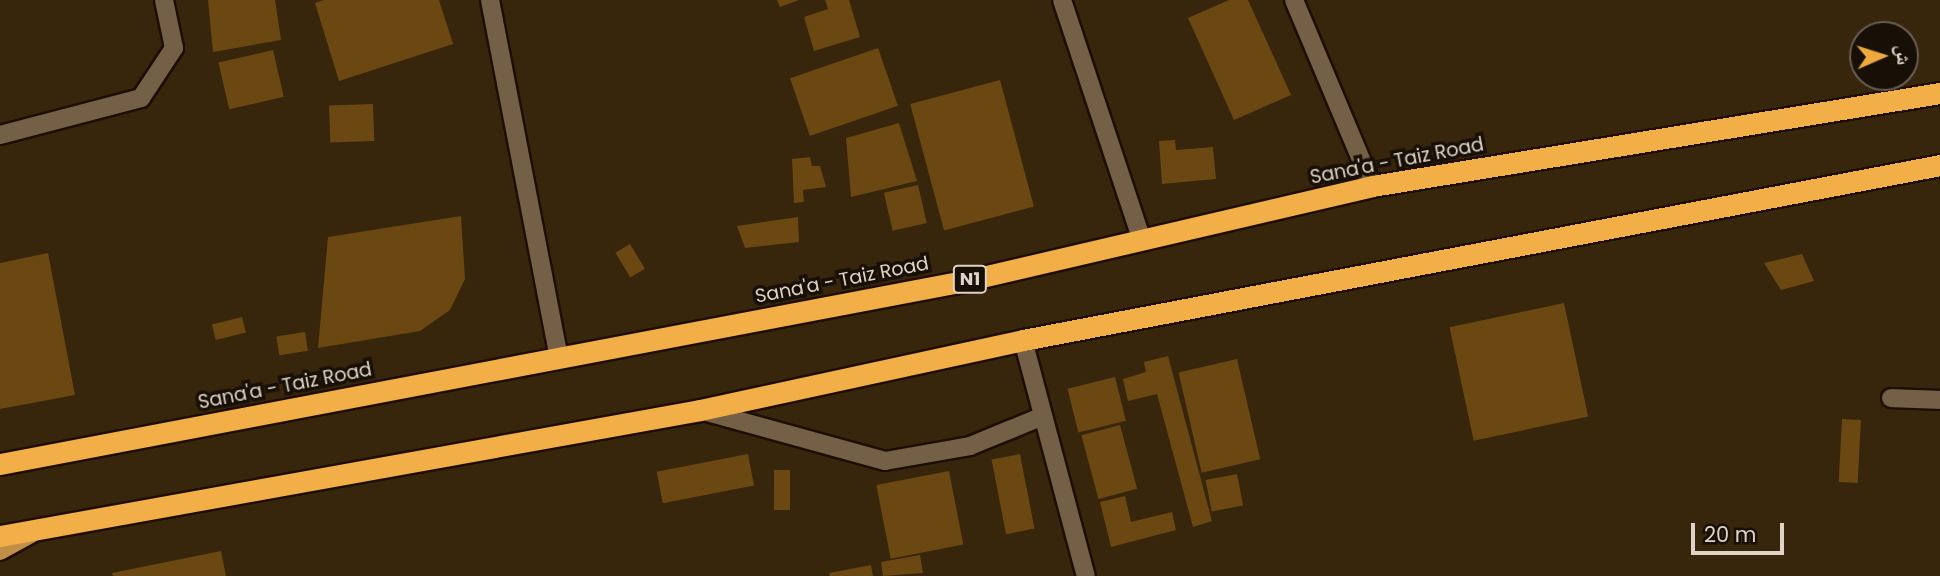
<!DOCTYPE html>
<meta charset="utf-8">
<style>
body{margin:0}
#map{position:relative;width:1940px;height:576px;overflow:hidden;background:#37250c;font-family:Poppins,"Noto Naskh Arabic",sans-serif}
div>[style]{position:absolute}
[style*='--x']{left:calc(var(--x)*1px);top:calc(var(--y)*1px);width:calc(var(--w)*1px);rotate:calc(var(--a)*1deg)}
.building>*{inset:0;background:#6b4812;transform-origin:0 0}
.roads{filter:drop-shadow(2px 0 #1e0e00) drop-shadow(-2px 0 #1e0e00) drop-shadow(0 2px #1e0e00) drop-shadow(0 -2px #1e0e00)}
.minor>*{height:18px;margin:-9px;padding:0 9px;transform-origin:9px;border-radius:9px;background:#746046}
.major>*{height:18px;margin:-9px;padding:0 9px;transform-origin:9px;border-radius:9px;background:#c08f47}
.highway>*{height:21px;margin:-10.5px;padding:0 10.5px;transform-origin:10.5px;border-radius:10.5px;background:#f2ae47}
span{translate:-50% -50%;white-space:nowrap;text-align:center;line-height:1.15;-webkit-text-stroke:7px #181006;paint-order:stroke}
.shield-label span{padding:2px 5px;background:#181006;border:2px solid;border-radius:5px;-webkit-text-stroke-width:0}
.shield-label{font-size:18px;color:#dfd3c5;font-weight:700}
.street-label{font-size:19px;color:#dfd3c5}
.north{position:absolute;left:1849px;top:21px;width:70px;height:70px;box-sizing:border-box;background:#181006;border:2px solid #685e52;border-radius:50%;rotate:87deg;font-size:19px;font-weight:700;line-height:28px;text-align:center;color:#dfd3c5}
.north::after{content:'';display:block;margin:auto;width:24px;height:32px;background:#eea83c;clip-path:polygon(50% 0,100% 100%,50% 72%,0 100%)}
.scale{position:absolute;left:1691px;top:523px;width:93px;height:32px;box-sizing:border-box;border:4px solid #dfd3c5;border-top:0;padding-left:9px;font-size:21px;line-height:24px;white-space:nowrap;color:#dfd3c5;-webkit-text-stroke:5px #181006;paint-order:stroke}
</style>
<div id="map">
<div class="building">
<div style="clip-path:polygon(208px 0,275px 0,281px 40px,213px 52px)"></div>
<div style="clip-path:polygon(324px 0,439px 0,453px 44px,339px 81px,315px 3px)"></div>
<div style="clip-path:polygon(777px 0,799px 0,780px 7px)"></div>
<div style="clip-path:polygon(825px 0,849px 0,860px 37px,814px 51px,804px 17px,828px 9px)"></div>
<div style="clip-path:polygon(1229px 0,1248px 0,1291px 95px,1234px 120px,1188px 18px)"></div>
<div style="left:878px;top:48px;width:61px;height:93px;rotate:71deg"></div>
<div style="left:273px;top:50px;width:48px;height:56px;rotate:77deg"></div>
<div style="left:1000px;top:80px;width:131px;height:93px;rotate:75deg"></div>
<div style="left:373px;top:104px;width:37px;height:44px;rotate:88deg"></div>
<div style="clip-path:polygon(899px 123px,917px 181px,851px 197px,846px 138px)"></div>
<div style="clip-path:polygon(1175px 140px,1176px 150px,1213px 147px,1216px 179px,1162px 184px,1159px 141px)"></div>
<div style="clip-path:polygon(810px 157px,812px 166px,820px 166px,826px 187px,803px 190px,804px 202px,794px 203px,792px 159px)"></div>
<div style="left:918px;top:185px;width:39px;height:35px;rotate:77deg"></div>
<div style="clip-path:polygon(461px 216px,465px 279px,450px 310px,420px 331px,318px 348px,328px 237px)"></div>
<div style="clip-path:polygon(798px 217px,799px 242px,745px 248px,737px 226px)"></div>
<div style="left:630px;top:244px;width:29px;height:17px;rotate:59deg"></div>
<div style="clip-path:polygon(48px 253px,75px 395px,0 409px,0 263px)"></div>
<div style="clip-path:polygon(1802px 254px,1814px 281px,1781px 290px,1764px 263px)"></div>
<div style="left:1564px;top:303px;width:116px;height:117px;rotate:78deg"></div>
<div style="left:242px;top:317px;width:16px;height:31px;rotate:76deg"></div>
<div style="left:305px;top:332px;width:19px;height:29px;rotate:81deg"></div>
<div style="clip-path:polygon(1168px 356px,1212px 521px,1193px 527px,1157px 394px,1128px 401px,1123px 379px,1146px 372px,1144px 362px)"></div>
<div style="left:1237px;top:359px;width:103px;height:60px;rotate:77deg"></div>
<div style="left:1115px;top:377px;width:45px;height:49px;rotate:76deg"></div>
<div style="left:1842px;top:419px;width:19px;height:63px;rotate:3deg"></div>
<div style="left:1120px;top:425px;width:66px;height:40px;rotate:75deg"></div>
<div style="left:748px;top:454px;width:32px;height:93px;rotate:79deg"></div>
<div style="left:1020px;top:454px;width:76px;height:29px;rotate:79deg"></div>
<div style="left:774px;top:470px;width:16px;height:40px"></div>
<div style="left:949px;top:471px;width:75px;height:74px;rotate:79deg"></div>
<div style="left:1237px;top:474px;width:32px;height:32px;rotate:79deg"></div>
<div style="clip-path:polygon(1125px 496px,1131px 522px,1172px 512px,1176px 530px,1111px 547px,1100px 502px)"></div>
<div style="clip-path:polygon(221px 551px,226px 576px,113px 576px,112px 573px)"></div>
<div style="clip-path:polygon(920px 555px,923px 573px,883px 576px,881px 562px)"></div>
<div style="clip-path:polygon(871px 565px,873px 576px,830px 576px,829px 573px)"></div>
</div>
<div class="roads">
<div class="minor">
<div style="--x:490;--y:0;--w:364;--a:79.1"></div>
<div style="--x:1062;--y:0;--w:253;--a:71.6"></div>
<div style="--x:1294;--y:0;--w:202;--a:67.2"></div>
<div style="--x:0;--y:135;--w:146;--a:-14.7"></div>
<div style="--x:141;--y:98;--w:60;--a:-56.6"></div>
<div style="--x:174;--y:48;--w:49;--a:-101.8"></div>
<div style="--x:1023;--y:340;--w:244;--a:75.1"></div>
<div style="--x:1891;--y:398;--w:49;--a:2.3"></div>
<div style="--x:700;--y:410;--w:192;--a:15.4"></div>
<div style="--x:885;--y:461;--w:86;--a:-10"></div>
<div style="--x:970;--y:446;--w:79;--a:-22.3"></div>
</div>
<div class="major">
<div style="--x:0;--y:551;--w:35;--a:-29"></div>
</div>
<div class="highway">
<div style="--x:0;--y:464;--w:986;--a:-10.75"></div>
<div style="--x:969;--y:280;--w:414;--a:-13.1"></div>
<div style="--x:1372;--y:186;--w:576;--a:-9.3"></div>
<div style="--x:0;--y:536;--w:711;--a:-10.2"></div>
<div style="--x:700;--y:410;--w:330;--a:-12.2"></div>
<div style="--x:1023;--y:340;--w:934;--a:-10.8"></div>
</div>
</div>
<div class="shield-label">
<span style="left:970px;top:279px">N1</span>
</div>
<div class="street-label">
<span style="left:1397px;top:161px;rotate:-11deg">Sana'a - Taiz Road</span>
<span style="left:842px;top:280px;rotate:-11deg">Sana'a - Taiz Road</span>
<span style="left:285px;top:386px;rotate:-11deg">Sana'a - Taiz Road</span>
</div>
<div class="north">ش</div>
<div class="scale">20 m</div>
</div>
